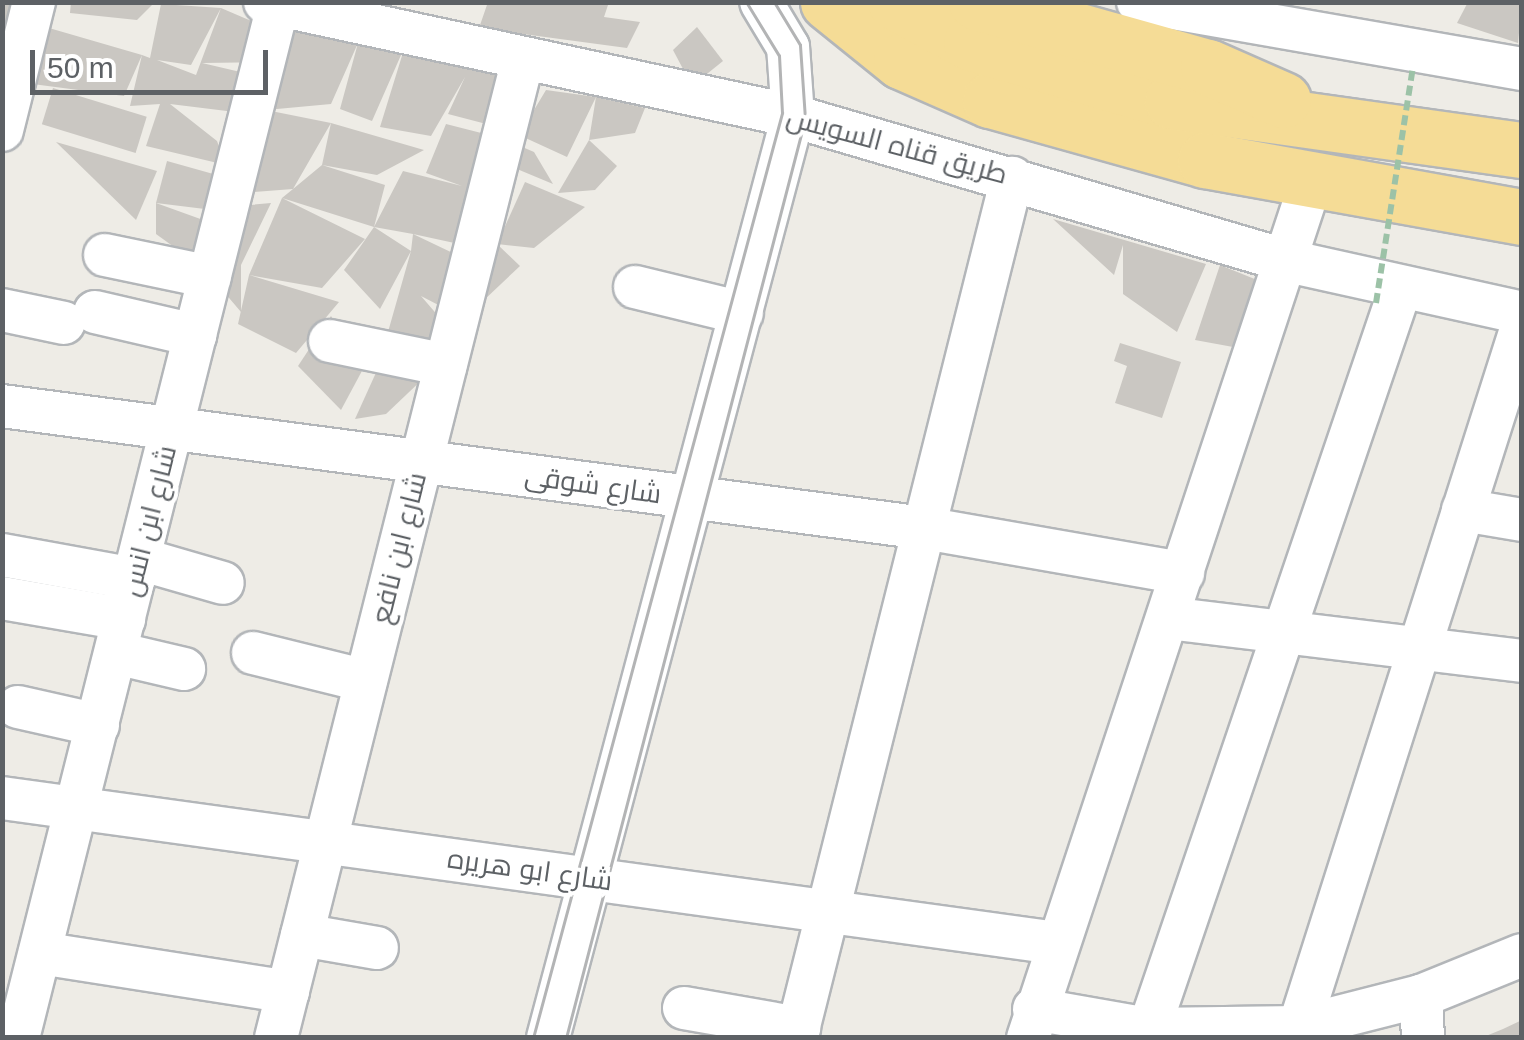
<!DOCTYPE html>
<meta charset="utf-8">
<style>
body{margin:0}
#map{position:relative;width:1524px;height:1040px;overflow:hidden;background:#eeece6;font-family:Arial,Cairo,sans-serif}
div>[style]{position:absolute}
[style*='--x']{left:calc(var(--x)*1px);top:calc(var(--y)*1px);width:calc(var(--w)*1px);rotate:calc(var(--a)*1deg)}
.building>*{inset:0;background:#cac7c2;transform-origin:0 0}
.roads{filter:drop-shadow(2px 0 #b3b6b9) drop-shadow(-2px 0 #b3b6b9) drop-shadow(0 2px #b3b6b9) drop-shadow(0 -2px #b3b6b9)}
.minor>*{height:42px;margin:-21px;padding:0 21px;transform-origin:21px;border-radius:21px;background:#fff}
.highway>*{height:55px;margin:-27.5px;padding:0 27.5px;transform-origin:27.5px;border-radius:27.5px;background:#f5dc96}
.tram>*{height:2.5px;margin:-1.25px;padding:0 1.25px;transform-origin:1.25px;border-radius:1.25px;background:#b3b4b5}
.path-bridge>*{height:6px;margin-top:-3px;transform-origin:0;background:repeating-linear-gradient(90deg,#9cc2a7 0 10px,transparent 0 15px)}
span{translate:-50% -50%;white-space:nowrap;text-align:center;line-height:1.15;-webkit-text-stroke:8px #fff;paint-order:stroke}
.street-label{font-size:28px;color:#5d6165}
.frame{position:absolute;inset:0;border:5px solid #5d6165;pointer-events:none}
.scale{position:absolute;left:30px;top:50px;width:238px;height:45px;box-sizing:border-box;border:5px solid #5d6165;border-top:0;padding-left:12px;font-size:30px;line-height:35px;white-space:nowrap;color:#5d6165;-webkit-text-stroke:8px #fff;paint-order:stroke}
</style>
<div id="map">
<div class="building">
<div style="clip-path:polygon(evenodd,2px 2px,17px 2px,49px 28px,142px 55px,150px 58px,161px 4px,221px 8px,272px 30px,264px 62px,202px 63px,249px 74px,235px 112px,170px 104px,217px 141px,226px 165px,146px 146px,160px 104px,130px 106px,142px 55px,124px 96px,2px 80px,2px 2px,221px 8px,196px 75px,157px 60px,191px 65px,221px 8px)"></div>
<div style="clip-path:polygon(71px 2px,145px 2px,152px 5px,137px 20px,70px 13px)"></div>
<div style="clip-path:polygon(488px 2px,609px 2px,604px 17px,640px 22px,627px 48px,479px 28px)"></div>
<div style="clip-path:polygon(1468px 2px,1522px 2px,1518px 43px,1457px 23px)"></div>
<div style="clip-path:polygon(697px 27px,723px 61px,692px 86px,673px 50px)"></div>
<div style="clip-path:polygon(291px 28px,358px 43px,360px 34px,405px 46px,471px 67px,543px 73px,494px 126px,448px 114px,465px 77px,431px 136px,380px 127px,405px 46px,372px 121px,340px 109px,358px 43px,331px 104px,266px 110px)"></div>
<div style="left:53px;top:88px;width:98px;height:38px;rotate:17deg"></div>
<div style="clip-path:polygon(546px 90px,596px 97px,645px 108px,635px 133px,589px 140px,596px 97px,567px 157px,519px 135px)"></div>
<div style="clip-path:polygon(266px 110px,331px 123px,424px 150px,377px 175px,322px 165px,331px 123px,293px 189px,322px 165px,385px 185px,374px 227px,403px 171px,462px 186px,426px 173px,446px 124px,493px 136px,459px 244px,413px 234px,457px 255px,448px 310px,421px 296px,440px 318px,433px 347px,386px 339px,411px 251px,380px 309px,344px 270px,374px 227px,411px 251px,413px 234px,374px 227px,282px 198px,365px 239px,322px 288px,249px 275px,339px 302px,296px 353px,238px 324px,249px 275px,282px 198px,293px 189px,240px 193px)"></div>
<div style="clip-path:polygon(589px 140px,617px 166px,595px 190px,558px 193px)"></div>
<div style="clip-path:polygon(56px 142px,157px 171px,136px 220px)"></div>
<div style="clip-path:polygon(520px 146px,534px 152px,553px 184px,517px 169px)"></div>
<div style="clip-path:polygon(167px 161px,224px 177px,213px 210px,156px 203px)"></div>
<div style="clip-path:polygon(525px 182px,585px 207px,534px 248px,497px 244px)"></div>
<div style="clip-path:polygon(156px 203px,206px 221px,192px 260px,156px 234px)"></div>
<div style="clip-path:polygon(271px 203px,241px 265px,241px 312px,224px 292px,239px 206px)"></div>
<div style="clip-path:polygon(1053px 219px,1206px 264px,1177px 332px,1123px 294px,1123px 245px,1114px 275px)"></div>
<div style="clip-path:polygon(497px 244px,520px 266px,483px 301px)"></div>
<div style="clip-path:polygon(1220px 265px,1267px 284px,1244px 349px,1195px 340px)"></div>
<div style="clip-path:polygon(331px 316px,363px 369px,341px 410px,298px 366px)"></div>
<div style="clip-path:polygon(1120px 343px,1181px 362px,1162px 418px,1115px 403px,1127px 366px,1114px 361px)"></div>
<div style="clip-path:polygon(379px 366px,427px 375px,386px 414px,355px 419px)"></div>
<div style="clip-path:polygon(1522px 1020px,1522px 1038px,1481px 1038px,1503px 1029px)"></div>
</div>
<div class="roads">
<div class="minor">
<div style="--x:265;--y:2;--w:540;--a:12.18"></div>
<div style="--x:793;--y:116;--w:516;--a:16.33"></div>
<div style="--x:1288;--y:261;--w:240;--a:12.5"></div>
<div style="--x:1138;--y:2;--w:390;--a:9.9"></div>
<div style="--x:2;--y:130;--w:132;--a:-76"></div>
<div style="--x:105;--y:255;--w:107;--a:11.8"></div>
<div style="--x:635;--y:287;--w:110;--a:13.7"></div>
<div style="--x:2;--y:310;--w:63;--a:11.8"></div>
<div style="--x:95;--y:312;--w:103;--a:13"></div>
<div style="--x:330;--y:341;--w:118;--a:11.7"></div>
<div style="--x:2;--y:406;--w:930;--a:7.54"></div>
<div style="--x:924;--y:528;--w:263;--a:9.9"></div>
<div style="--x:1463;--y:510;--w:60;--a:9.6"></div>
<div style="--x:2;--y:555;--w:134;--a:10.3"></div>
<div style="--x:140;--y:559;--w:86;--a:16.1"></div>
<div style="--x:2;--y:598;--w:124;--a:9.8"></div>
<div style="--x:1168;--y:618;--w:357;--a:6.9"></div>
<div style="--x:116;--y:653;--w:70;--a:13.2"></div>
<div style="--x:253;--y:653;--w:116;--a:13.9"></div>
<div style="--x:18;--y:707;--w:82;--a:12.7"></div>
<div style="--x:2;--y:798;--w:1065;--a:7.83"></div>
<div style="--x:302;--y:935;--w:76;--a:9.8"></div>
<div style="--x:40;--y:953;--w:251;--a:8.9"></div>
<div style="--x:1421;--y:996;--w:42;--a:87.3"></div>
<div style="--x:684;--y:1008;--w:117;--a:9.9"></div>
<div style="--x:1034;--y:1009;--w:117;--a:9.9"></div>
<div style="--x:1149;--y:1029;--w:150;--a:-0.8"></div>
<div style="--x:1299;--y:1027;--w:126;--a:-14.3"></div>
<div style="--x:1421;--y:996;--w:109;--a:-22.1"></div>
<div style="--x:1299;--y:1027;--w:736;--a:-72.35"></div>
<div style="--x:1149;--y:1029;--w:780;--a:-71.24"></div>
<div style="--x:18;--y:1038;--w:1065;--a:-75.87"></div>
<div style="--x:276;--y:1038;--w:1010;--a:-75.84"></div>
<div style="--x:548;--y:1038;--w:954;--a:-75.12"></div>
<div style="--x:793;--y:116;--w:69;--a:-94.1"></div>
<div style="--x:788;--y:47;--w:52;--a:-121"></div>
<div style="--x:796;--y:1038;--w:887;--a:-75.9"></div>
<div style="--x:1028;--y:1038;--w:902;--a:-71.71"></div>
</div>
<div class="highway">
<div style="--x:828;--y:2;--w:94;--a:38.9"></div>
<div style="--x:901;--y:61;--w:97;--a:23.7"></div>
<div style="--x:990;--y:100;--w:223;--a:15.6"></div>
<div style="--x:1205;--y:160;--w:322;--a:10.2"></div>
<div style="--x:895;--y:2;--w:86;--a:28.3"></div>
<div style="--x:971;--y:43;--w:209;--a:16.1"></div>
<div style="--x:1172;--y:101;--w:353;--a:8"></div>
<div style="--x:976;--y:2;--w:241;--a:15.7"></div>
<div style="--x:1208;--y:67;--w:82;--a:23.7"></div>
</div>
</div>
<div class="tram">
<div style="--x:533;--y:1038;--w:958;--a:-74.93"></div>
<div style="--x:782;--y:113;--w:57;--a:-93"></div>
<div style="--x:779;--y:56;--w:63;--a:-121.4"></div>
<div style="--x:566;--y:1038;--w:950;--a:-75.42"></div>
<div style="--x:805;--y:119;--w:74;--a:-93.9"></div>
<div style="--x:800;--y:45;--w:50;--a:-121.2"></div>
</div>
<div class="path-bridge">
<div style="--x:1376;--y:303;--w:240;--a:-81.1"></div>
</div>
<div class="street-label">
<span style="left:897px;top:146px;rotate:15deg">طريق قناه السويس</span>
<span style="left:593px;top:485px;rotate:8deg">شارع شوقى</span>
<span style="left:149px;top:521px;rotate:-76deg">شارع ابن انس</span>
<span style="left:399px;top:548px;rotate:-76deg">شارع ابن نافع</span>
<span style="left:530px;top:870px;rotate:8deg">شارع ابو هريره</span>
</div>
<div class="frame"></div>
<div class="scale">50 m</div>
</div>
